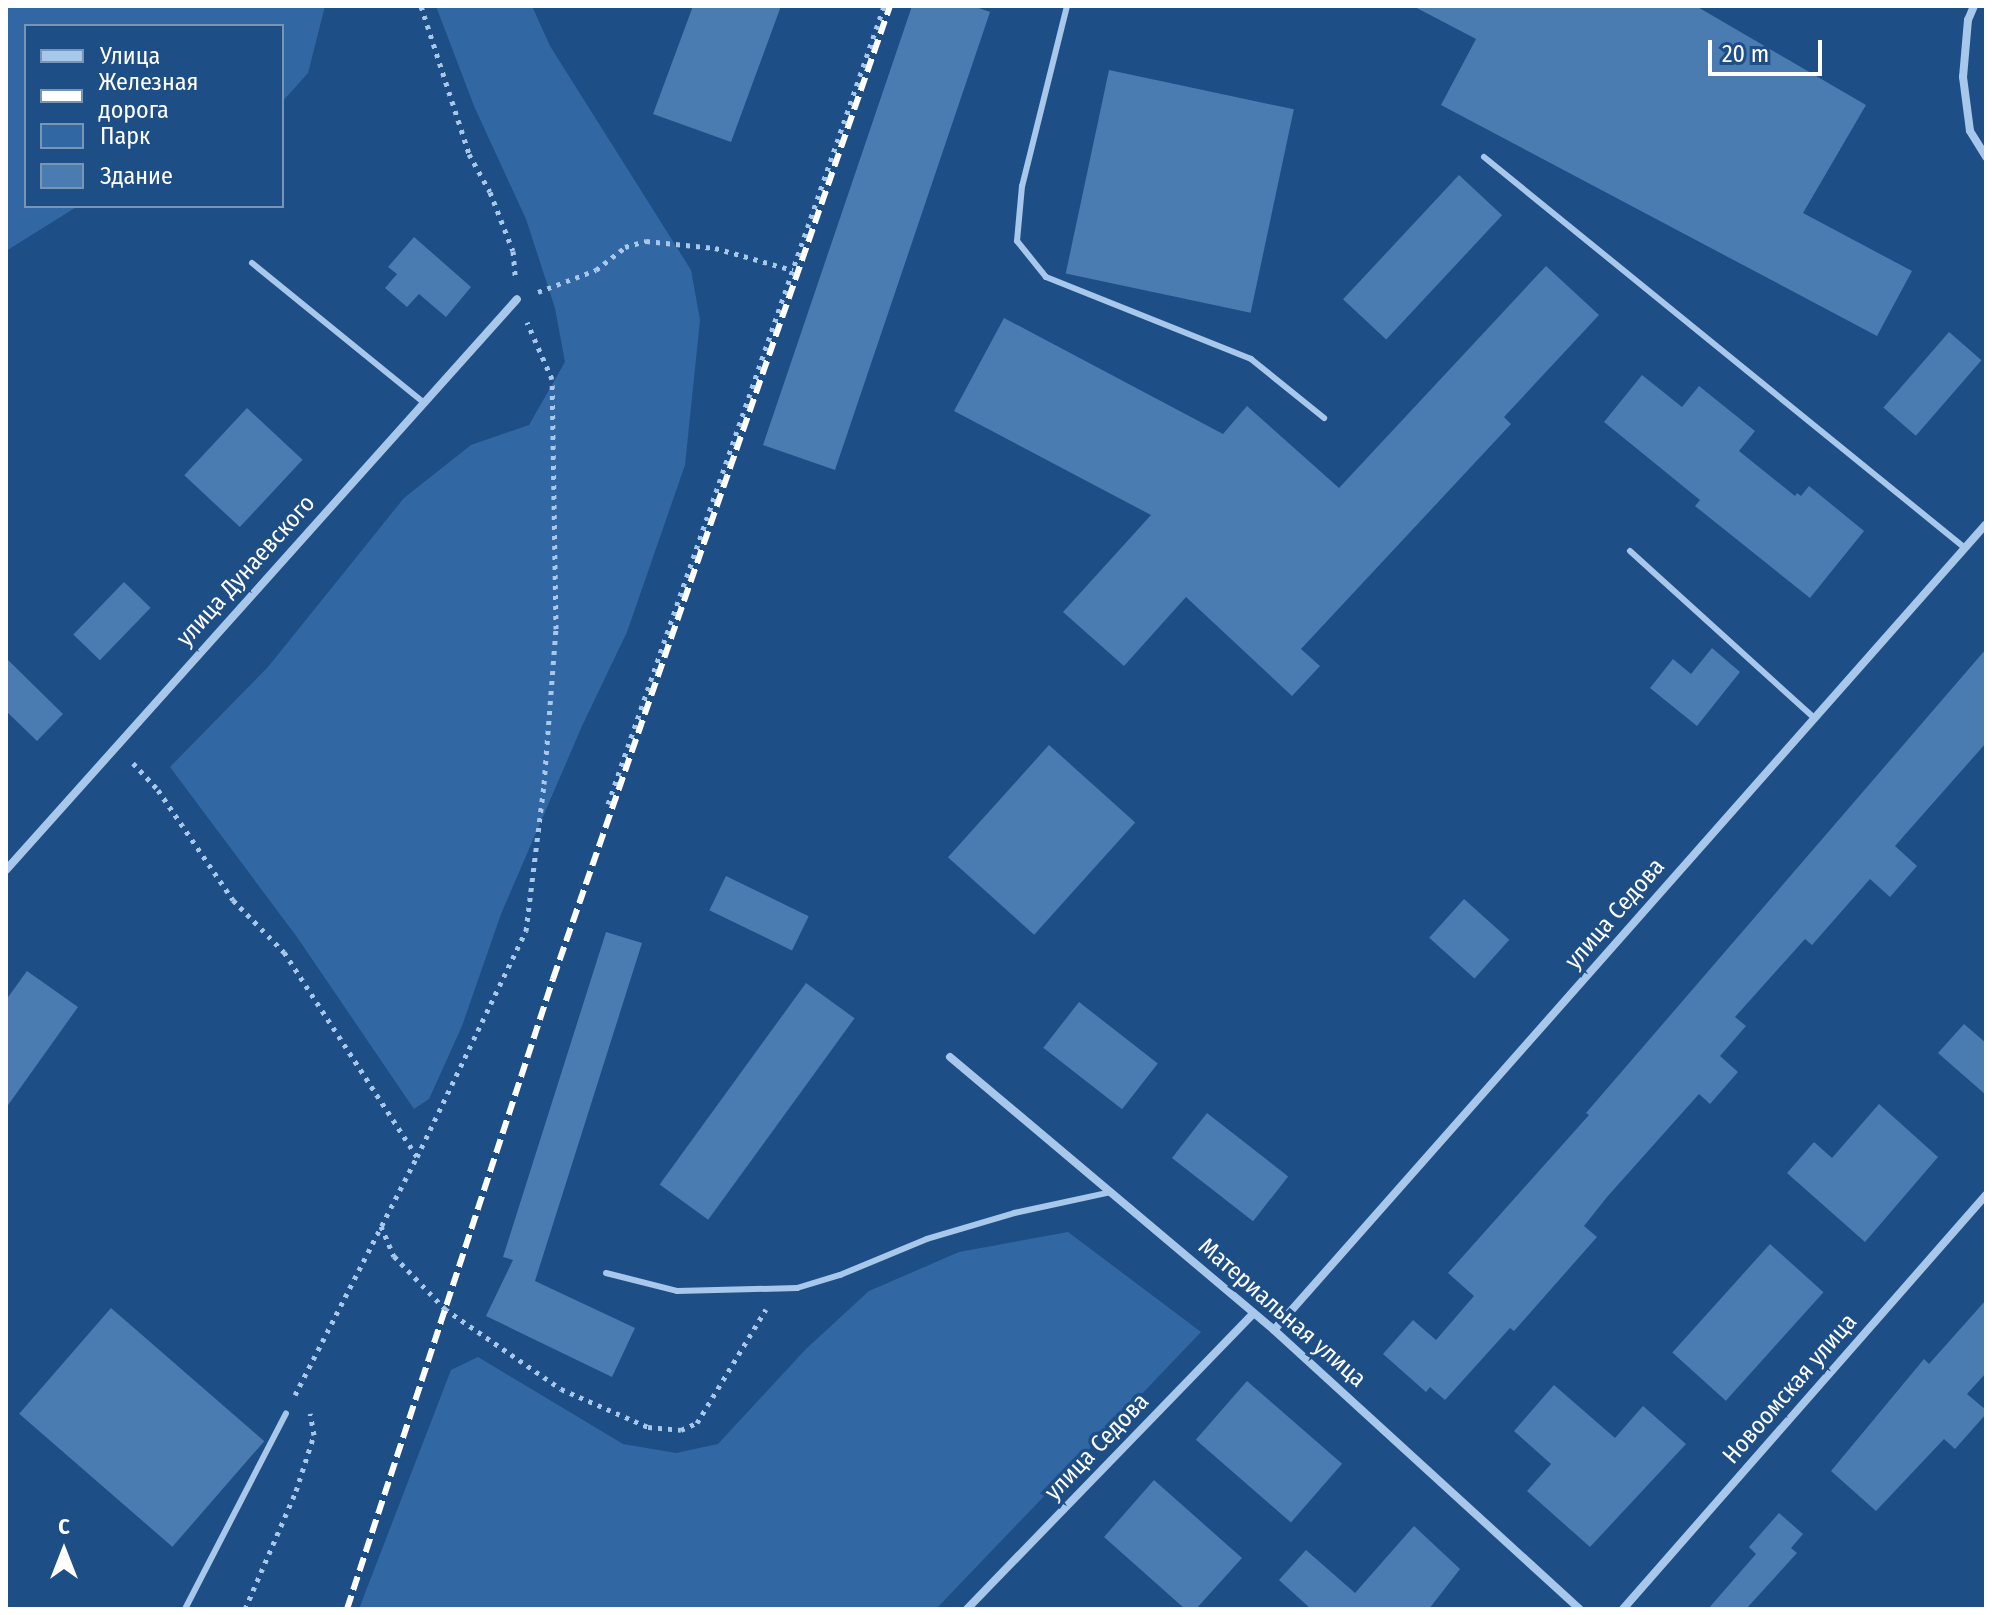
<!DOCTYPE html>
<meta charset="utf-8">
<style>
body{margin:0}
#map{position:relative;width:1992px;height:1615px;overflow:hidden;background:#1e4e86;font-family:"Fira Sans Condensed",sans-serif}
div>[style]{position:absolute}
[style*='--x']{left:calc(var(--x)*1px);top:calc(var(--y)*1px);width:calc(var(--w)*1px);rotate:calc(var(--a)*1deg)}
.green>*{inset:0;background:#3168a4}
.building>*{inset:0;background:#4a7bb1;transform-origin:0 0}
.path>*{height:5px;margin-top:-2.5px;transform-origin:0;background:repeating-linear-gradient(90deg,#a7c7eb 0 4px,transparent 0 10px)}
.service>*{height:6px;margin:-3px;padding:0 3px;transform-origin:3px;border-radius:3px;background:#a7c7eb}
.minor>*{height:8px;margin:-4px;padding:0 4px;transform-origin:4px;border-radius:4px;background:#a7c7eb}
.rail>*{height:6px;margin-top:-3px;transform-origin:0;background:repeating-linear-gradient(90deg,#fff 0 14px,transparent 0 20px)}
span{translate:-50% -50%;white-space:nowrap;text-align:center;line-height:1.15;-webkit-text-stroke:7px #1e4e86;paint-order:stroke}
.street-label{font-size:24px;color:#fff}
.frame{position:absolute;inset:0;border:8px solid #fff;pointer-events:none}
.legend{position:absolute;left:24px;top:24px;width:260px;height:184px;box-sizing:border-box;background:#1e4e86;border:2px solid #7895b6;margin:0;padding:10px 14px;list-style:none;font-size:24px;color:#fff}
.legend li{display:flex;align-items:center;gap:16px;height:40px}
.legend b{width:40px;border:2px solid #7895b6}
.north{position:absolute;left:24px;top:1511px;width:80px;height:80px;-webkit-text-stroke:6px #1e4e86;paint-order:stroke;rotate:0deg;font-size:22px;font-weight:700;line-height:32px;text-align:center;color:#fff}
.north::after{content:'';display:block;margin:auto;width:28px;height:36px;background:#fff;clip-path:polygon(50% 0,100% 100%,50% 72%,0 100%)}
.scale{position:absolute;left:1708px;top:40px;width:114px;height:36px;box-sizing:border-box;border:4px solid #fff;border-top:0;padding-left:10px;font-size:24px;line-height:28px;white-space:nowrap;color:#fff;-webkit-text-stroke:6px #1e4e86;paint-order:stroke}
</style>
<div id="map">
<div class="green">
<div style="clip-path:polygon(6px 6px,325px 6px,308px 73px,282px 102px,282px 26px,26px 26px,26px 206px,78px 206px,6px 251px)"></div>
<div style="clip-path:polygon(436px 6px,532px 6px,550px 46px,691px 270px,700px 320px,685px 465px,627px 632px,582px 726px,501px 914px,462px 1026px,429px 1099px,414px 1109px,297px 937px,170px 767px,268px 667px,404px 498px,471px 445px,529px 425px,565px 362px,555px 308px,526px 219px,474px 106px)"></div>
<div style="clip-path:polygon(1068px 1232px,1201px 1332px,936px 1609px,359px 1609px,451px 1370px,478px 1357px,623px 1444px,676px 1453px,718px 1444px,806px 1349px,869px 1291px,959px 1252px)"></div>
</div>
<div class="building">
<div style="clip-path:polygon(693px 6px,781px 6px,731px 142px,653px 114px)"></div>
<div style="clip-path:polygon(912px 6px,973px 6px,990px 12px,835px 470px,763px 445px)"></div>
<div style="clip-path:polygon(1413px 6px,1696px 6px,1866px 105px,1803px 213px,1912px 271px,1877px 336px,1441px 105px,1476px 39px)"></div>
<div style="left:1109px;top:70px;width:189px;height:208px;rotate:12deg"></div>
<div style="left:1459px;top:175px;width:59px;height:170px;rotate:43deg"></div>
<div style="clip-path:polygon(414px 237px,471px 287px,446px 317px,419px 294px,407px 307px,385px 288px,397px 274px,388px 267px)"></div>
<div style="clip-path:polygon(1546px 266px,1599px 315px,1504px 417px,1511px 424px,1301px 649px,1320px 666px,1292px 696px,1186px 597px,1124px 666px,1063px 612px,1151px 515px,954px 411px,1004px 318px,1223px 434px,1247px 406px,1339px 488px)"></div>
<div style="left:1949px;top:332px;width:43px;height:100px;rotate:41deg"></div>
<div style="clip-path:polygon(1642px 375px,1682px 407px,1699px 386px,1755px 431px,1739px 451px,1795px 496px,1797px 493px,1801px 496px,1809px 486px,1864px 531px,1810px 598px,1695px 506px,1700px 500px,1604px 422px)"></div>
<div style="left:247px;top:408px;width:76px;height:92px;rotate:43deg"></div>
<div style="left:124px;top:582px;width:37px;height:73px;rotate:44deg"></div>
<div style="clip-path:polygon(1712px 648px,1740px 672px,1697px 726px,1650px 688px,1673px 659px,1691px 674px)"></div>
<div style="clip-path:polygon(1986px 649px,1986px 743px,1895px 846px,1917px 866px,1890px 897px,1870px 879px,1812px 945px,1805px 939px,1735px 1017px,1746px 1026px,1720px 1056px,1738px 1072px,1710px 1104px,1699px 1094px,1607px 1197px,1584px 1226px,1597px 1237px,1514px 1331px,1510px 1328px,1445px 1400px,1430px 1387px,1426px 1392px,1383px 1354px,1413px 1320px,1436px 1340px,1474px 1296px,1448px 1273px,1589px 1115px,1586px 1113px)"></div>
<div style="clip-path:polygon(6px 658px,63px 714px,37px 741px,6px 711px)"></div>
<div style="left:1049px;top:745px;width:116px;height:151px;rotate:42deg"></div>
<div style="left:726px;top:876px;width:92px;height:38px;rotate:26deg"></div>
<div style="left:1464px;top:899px;width:61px;height:52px;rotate:42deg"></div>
<div style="clip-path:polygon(606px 932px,642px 943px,535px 1281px,635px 1328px,612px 1377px,486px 1316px,513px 1260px,503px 1257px)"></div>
<div style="clip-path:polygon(27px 971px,78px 1007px,6px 1108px,6px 1000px)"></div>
<div style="left:806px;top:983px;width:60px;height:249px;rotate:36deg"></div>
<div style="left:1079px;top:1002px;width:100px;height:58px;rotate:38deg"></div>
<div style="clip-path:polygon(1964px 1024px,1986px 1043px,1986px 1095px,1938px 1053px)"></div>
<div style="clip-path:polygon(1879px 1104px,1938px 1157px,1865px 1242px,1787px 1173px,1814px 1142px,1832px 1158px)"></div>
<div style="left:1207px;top:1113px;width:103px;height:57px;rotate:38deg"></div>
<div style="left:1770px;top:1244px;width:72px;height:146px;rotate:42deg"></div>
<div style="clip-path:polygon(1986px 1300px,1986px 1373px,1967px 1394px,1986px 1410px,1986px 1414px,1955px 1449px,1944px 1439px,1876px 1511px,1831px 1471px,1924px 1359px,1929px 1364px)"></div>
<div style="left:111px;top:1308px;width:203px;height:140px;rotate:41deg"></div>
<div style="left:1247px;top:1381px;width:126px;height:78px;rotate:41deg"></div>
<div style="clip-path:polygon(1554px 1385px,1615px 1438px,1643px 1406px,1686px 1444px,1590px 1547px,1527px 1491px,1551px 1464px,1514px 1431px)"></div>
<div style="clip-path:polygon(1154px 1480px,1242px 1558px,1196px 1609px,1185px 1609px,1104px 1537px)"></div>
<div style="clip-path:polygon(1779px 1513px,1803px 1534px,1791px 1548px,1797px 1553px,1746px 1609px,1708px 1609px,1756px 1554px,1749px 1547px)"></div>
<div style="clip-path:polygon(1414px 1526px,1460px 1569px,1429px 1609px,1311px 1609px,1279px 1580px,1306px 1550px,1355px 1593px)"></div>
</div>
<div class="path">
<div style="--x:421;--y:6;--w:156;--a:72"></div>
<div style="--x:469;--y:154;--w:43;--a:61.1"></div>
<div style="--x:490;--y:192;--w:63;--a:68.7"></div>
<div style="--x:513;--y:251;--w:25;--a:85"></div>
<div style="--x:538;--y:292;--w:62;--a:-20.8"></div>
<div style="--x:596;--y:270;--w:37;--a:-38"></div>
<div style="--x:625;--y:247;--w:22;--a:-16"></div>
<div style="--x:646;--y:241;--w:69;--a:5.8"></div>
<div style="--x:715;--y:248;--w:81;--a:15.8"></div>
<div style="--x:133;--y:763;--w:37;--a:47"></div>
<div style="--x:158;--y:790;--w:133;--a:55.7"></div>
<div style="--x:233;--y:900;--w:73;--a:45.6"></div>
<div style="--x:284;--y:952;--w:244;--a:57"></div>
<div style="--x:417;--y:1157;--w:251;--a:-64.3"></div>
<div style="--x:526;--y:931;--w:148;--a:-83"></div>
<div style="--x:544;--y:784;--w:155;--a:-85.6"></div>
<div style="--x:556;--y:629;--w:250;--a:-90.9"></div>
<div style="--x:552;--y:379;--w:62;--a:-113.7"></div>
<div style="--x:608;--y:804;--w:844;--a:-70.92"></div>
<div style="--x:381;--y:1226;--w:33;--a:67"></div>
<div style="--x:394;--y:1256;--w:74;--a:46.1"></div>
<div style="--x:445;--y:1309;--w:141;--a:34.6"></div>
<div style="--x:561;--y:1389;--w:95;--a:23.6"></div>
<div style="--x:648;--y:1427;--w:33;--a:5"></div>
<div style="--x:681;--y:1430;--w:17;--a:-24"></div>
<div style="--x:697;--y:1423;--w:133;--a:-58.8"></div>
<div style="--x:295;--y:1395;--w:267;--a:-62.9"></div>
<div style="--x:245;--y:1609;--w:129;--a:-66.6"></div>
<div style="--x:296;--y:1491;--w:59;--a:-72.2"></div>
<div style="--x:314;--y:1435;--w:22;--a:-100"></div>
</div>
<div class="service">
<div style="--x:1067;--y:6;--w:186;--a:104"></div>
<div style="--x:1022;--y:186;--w:55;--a:95.2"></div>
<div style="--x:1017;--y:241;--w:46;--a:51.1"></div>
<div style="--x:1046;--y:277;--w:221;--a:21.8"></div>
<div style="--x:1251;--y:359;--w:94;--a:38.9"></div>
<div style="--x:1484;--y:157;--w:620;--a:39.11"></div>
<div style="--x:252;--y:263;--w:222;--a:39.1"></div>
<div style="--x:1630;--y:551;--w:248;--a:42.2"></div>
<div style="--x:606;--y:1273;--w:73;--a:14.2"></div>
<div style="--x:677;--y:1291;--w:120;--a:-1.4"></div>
<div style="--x:797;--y:1288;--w:45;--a:-16.8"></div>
<div style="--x:840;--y:1275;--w:94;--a:-22.5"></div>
<div style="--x:927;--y:1239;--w:91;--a:-16.6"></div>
<div style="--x:1014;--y:1213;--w:99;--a:-12.2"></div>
<div style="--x:185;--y:1609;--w:220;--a:-62.7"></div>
</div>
<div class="minor">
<div style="--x:1974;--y:6;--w:15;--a:113"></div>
<div style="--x:1968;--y:20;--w:57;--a:95"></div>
<div style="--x:1963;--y:77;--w:54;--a:82.6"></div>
<div style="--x:1970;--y:131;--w:31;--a:58"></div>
<div style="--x:6;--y:870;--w:766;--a:-48.17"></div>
<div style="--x:950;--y:1057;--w:424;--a:40.1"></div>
<div style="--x:1274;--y:1330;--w:414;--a:42.4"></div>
<div style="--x:1274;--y:1330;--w:1075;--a:-48.54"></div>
<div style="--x:967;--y:1609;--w:412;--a:-45.9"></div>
<div style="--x:1623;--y:1609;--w:551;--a:-48.76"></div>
</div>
<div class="rail">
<div style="--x:347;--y:1609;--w:663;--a:-71.89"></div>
<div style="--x:553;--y:979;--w:1030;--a:-70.9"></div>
</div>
<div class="street-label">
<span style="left:246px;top:571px;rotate:-48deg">улица Дунаевского</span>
<span style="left:1615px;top:914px;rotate:-49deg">улица Седова</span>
<span style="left:1282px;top:1313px;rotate:41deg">Материальная улица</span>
<span style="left:1790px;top:1389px;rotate:-49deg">Новоомская улица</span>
<span style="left:1097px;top:1447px;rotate:-46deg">улица Седова</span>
</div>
<div class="frame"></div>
<ul class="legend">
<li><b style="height:10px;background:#a7c7eb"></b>Улица</li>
<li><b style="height:10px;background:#fff"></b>Железная дорога</li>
<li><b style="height:22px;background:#3168a4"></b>Парк</li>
<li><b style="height:22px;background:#4a7bb1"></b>Здание</li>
</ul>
<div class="north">С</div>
<div class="scale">20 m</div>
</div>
